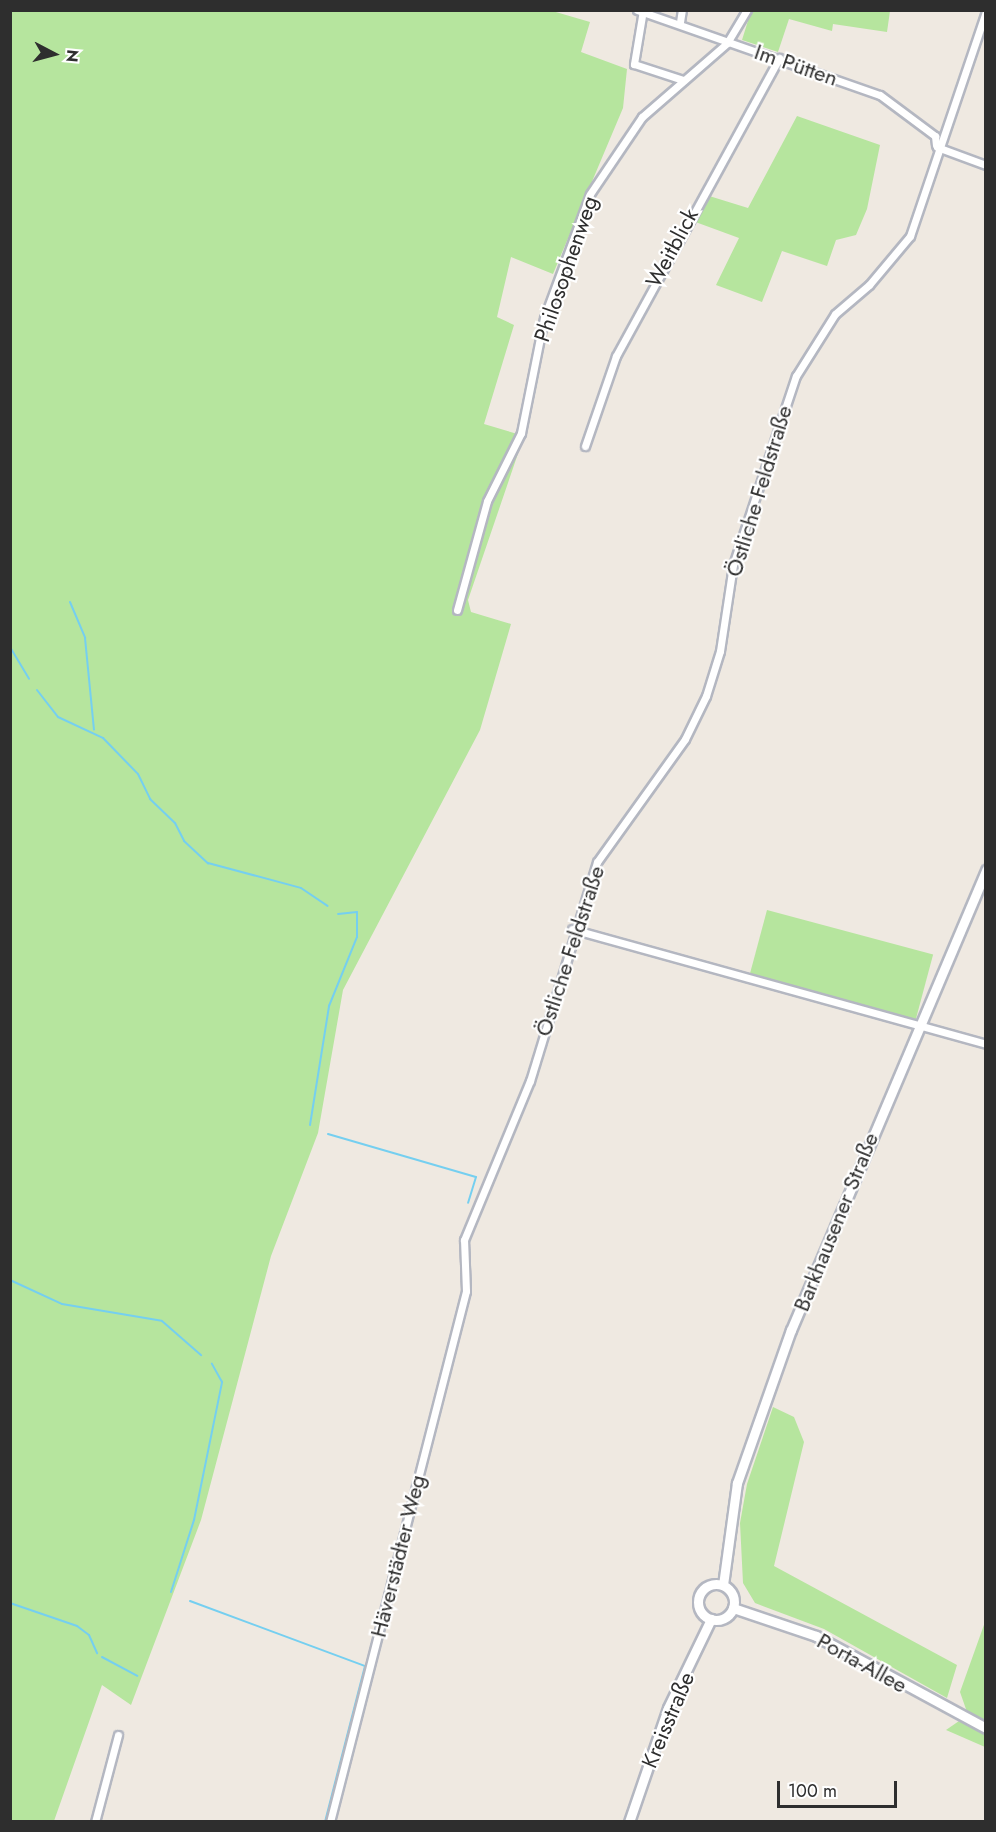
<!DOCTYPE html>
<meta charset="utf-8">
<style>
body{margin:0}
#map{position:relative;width:996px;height:1832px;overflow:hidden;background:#efe9e1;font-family:Jost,sans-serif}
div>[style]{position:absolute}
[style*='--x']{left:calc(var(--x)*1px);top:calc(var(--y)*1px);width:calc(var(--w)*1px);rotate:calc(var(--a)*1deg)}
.green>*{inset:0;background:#b6e59e;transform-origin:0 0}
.stream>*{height:2px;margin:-1px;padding:0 1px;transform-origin:1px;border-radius:1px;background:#75cff0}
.roads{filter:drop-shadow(2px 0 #b4b7c1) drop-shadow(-2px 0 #b4b7c1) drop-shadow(0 2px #b4b7c1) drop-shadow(0 -2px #b4b7c1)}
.street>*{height:7px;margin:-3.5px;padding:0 3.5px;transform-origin:3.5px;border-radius:3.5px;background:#fff}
.secondary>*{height:9px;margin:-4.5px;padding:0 4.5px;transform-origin:4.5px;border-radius:4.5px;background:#fff}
.secondary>.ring{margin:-4.5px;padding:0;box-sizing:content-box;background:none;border:9px solid #fff;border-radius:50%}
span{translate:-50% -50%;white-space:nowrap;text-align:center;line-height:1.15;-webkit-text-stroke:4.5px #fff;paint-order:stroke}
.street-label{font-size:22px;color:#2e2e2e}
.frame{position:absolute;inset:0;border:12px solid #2e2e2e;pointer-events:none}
.north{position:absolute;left:24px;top:24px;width:60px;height:60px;-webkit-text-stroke:4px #fff;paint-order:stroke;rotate:96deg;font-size:16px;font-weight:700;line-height:24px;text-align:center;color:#2e2e2e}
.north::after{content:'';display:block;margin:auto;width:21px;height:27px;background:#2e2e2e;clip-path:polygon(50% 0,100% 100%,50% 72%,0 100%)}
.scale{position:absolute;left:777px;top:1781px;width:120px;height:27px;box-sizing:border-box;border:3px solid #2e2e2e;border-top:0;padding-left:8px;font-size:18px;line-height:21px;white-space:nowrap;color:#2e2e2e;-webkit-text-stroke:4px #fff;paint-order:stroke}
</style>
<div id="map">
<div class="green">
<div style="clip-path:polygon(549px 10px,590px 22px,581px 52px,627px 69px,623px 108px,553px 274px,511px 257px,497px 317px,514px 325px,484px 424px,524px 436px,468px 600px,471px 612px,511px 624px,480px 730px,343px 990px,318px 1133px,271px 1256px,201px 1520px,131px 1705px,102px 1685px,54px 1821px,11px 1822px,11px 11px)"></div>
<div style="clip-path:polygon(751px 11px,751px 10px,890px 11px,887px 32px,833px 24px,832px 31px,789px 19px,778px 52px,742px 40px)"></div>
<div style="clip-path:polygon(797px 116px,880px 145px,867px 209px,856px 235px,836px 240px,827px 266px,782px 251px,762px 302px,716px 285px,739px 238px,690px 220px,706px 195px,748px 208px)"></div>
<div style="left:767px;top:910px;width:172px;height:68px;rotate:15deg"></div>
<div style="clip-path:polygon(773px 1407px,794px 1417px,804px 1442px,774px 1566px,957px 1665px,947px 1698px,824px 1629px,755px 1603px,743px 1583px,740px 1523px,747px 1484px)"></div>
<div style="clip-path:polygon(985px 1622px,985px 1721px,967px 1712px,960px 1692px)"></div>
<div style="clip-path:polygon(959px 1721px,985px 1733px,985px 1747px,946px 1730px)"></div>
</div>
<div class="stream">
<div style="--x:70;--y:602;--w:39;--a:67"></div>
<div style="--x:85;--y:638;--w:92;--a:84.4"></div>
<div style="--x:10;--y:647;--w:37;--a:59"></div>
<div style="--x:37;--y:690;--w:34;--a:52"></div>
<div style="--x:58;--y:717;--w:50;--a:25"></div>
<div style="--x:103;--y:738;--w:50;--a:45.8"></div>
<div style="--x:138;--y:774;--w:28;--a:64"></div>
<div style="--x:150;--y:799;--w:35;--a:44"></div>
<div style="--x:175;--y:823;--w:20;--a:63"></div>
<div style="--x:184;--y:841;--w:33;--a:43"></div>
<div style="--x:208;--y:863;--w:96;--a:15"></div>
<div style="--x:301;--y:888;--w:32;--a:34"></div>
<div style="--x:310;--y:1125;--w:121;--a:-80.9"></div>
<div style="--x:329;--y:1006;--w:74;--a:-67.9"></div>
<div style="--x:357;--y:937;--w:25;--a:-90"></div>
<div style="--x:357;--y:912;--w:19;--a:174"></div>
<div style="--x:328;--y:1134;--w:154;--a:16.2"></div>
<div style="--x:476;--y:1177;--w:27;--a:107"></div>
<div style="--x:10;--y:1280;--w:57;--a:24.8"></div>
<div style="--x:62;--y:1304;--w:101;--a:9.6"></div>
<div style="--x:162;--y:1321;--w:52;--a:41.1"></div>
<div style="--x:171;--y:1592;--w:76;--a:-72.3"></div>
<div style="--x:194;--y:1520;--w:141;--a:-78.5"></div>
<div style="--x:222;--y:1382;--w:21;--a:-119"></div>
<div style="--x:190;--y:1601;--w:187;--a:20.4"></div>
<div style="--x:365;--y:1666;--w:161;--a:104.4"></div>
<div style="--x:10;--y:1603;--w:71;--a:18.9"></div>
<div style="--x:77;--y:1626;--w:15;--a:37"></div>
<div style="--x:89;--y:1635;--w:20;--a:66"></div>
<div style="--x:102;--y:1657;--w:40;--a:28"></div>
</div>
<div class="roads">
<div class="street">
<div style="--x:637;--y:10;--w:257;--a:19.3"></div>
<div style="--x:880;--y:95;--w:69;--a:36.7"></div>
<div style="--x:935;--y:136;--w:9;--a:84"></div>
<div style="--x:643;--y:10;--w:55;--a:99.5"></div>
<div style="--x:634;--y:64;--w:52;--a:18.1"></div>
<div style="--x:680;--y:22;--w:12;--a:-81"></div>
<div style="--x:937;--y:147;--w:52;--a:20.2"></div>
<div style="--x:585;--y:446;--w:95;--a:-71"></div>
<div style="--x:616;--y:356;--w:340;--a:-61.3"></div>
<div style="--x:457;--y:610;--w:113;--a:-74.6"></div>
<div style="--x:487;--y:501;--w:76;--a:-63.4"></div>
<div style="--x:521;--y:433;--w:117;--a:-78.7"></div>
<div style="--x:544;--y:318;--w:132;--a:-69.6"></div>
<div style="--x:590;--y:194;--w:93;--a:-56"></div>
<div style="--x:642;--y:117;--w:113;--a:-41"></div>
<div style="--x:727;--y:43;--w:39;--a:-59"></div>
<div style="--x:572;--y:929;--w:430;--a:15.5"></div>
<div style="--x:95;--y:1822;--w:90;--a:-75.2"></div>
<div style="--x:330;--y:1822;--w:548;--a:-75.63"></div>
<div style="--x:466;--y:1291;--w:51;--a:-92.2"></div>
<div style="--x:464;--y:1240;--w:172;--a:-67.5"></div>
<div style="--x:530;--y:1081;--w:229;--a:-73"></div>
<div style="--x:597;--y:862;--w:151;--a:-54.4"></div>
<div style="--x:685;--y:739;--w:48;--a:-64"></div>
<div style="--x:706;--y:696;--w:47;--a:-72.7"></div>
<div style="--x:720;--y:651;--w:87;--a:-81.4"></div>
<div style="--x:733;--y:565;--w:199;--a:-71.6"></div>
<div style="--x:796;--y:376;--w:73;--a:-57.8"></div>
<div style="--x:835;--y:314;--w:45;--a:-40.5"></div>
<div style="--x:869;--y:285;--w:64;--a:-50.1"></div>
<div style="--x:910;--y:236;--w:237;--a:-71.3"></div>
</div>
<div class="secondary">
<div class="ring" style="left:698px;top:1584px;width:27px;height:27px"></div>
<div style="--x:723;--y:1585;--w:103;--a:-82.2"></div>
<div style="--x:737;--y:1483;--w:162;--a:-70.6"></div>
<div style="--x:791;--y:1330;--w:500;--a:-67"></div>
<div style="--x:733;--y:1608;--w:88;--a:18.6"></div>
<div style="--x:816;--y:1636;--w:193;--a:28.4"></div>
<div style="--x:629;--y:1822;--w:120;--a:-71.1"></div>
<div style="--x:668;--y:1708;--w:99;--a:-64.2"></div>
</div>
</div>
<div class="street-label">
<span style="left:796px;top:65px;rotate:19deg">Im Pütten</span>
<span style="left:672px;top:248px;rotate:-62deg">Weitblick</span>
<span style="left:566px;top:269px;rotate:-71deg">Philosophenweg</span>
<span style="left:759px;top:491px;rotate:-73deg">Östliche Feldstraße</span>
<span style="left:570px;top:951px;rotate:-72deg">Östliche Feldstraße</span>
<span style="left:836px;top:1222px;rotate:-68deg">Barkhausener Straße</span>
<span style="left:398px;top:1556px;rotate:-76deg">Häverstädter Weg</span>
<span style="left:862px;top:1663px;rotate:29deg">Porta-Allee</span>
<span style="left:668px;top:1720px;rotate:-67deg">Kreisstraße</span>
</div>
<div class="frame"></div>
<div class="north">N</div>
<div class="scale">100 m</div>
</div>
